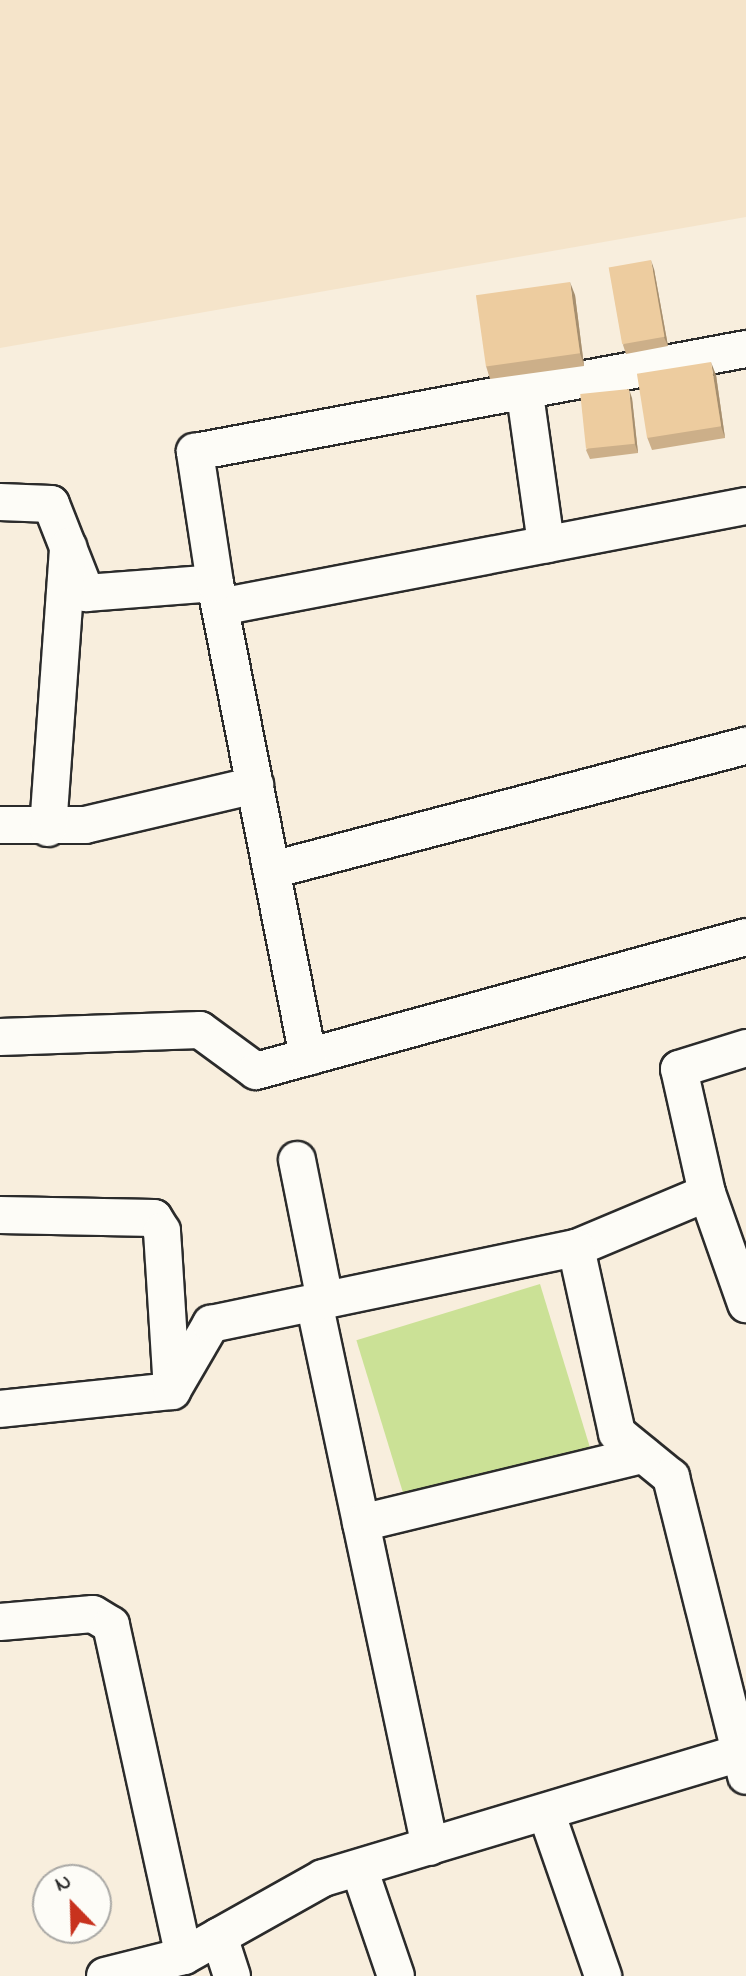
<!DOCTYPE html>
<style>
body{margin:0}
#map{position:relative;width:746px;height:1976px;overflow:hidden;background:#f8eedd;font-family:"Indie Flower",sans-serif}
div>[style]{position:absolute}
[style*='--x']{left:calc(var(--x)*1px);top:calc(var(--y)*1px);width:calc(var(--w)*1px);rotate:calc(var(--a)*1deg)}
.built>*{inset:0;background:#f5e4ca}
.green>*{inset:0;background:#cbe196;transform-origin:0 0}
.roads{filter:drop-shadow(2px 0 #2b2b2b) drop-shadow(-2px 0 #2b2b2b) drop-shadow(0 2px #2b2b2b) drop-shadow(0 -2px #2b2b2b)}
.minor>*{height:36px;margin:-18px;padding:0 18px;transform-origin:18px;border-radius:18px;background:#fdfcf7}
.wall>*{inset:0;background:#ccaf89}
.shaded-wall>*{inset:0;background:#a68f6f}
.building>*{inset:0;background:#edcc9f;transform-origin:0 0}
span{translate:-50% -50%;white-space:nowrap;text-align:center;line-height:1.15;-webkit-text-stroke:8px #fdfcf7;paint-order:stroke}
.north{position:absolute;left:32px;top:1864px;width:80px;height:80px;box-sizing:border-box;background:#fdfcf7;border:2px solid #a9a8a5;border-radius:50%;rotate:337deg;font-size:22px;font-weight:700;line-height:32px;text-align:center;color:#2b2b2b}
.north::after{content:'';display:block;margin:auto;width:28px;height:36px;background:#c8321e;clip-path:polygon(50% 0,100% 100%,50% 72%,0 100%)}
</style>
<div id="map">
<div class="built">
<div style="clip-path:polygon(0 0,746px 0,746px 217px,0 348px)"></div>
</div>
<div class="green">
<div style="left:540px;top:1284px;width:189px;height:192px;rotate:73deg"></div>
</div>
<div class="roads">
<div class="minor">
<div style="--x:524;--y:387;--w:159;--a:82"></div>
<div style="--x:0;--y:502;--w:51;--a:2.2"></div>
<div style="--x:51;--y:504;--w:96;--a:68.5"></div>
<div style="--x:86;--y:593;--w:129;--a:-4.4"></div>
<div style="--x:220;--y:607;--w:536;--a:-10.87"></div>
<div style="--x:0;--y:825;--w:85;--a:0"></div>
<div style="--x:85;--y:825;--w:175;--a:-13.2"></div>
<div style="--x:48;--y:828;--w:282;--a:-85.9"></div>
<div style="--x:272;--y:870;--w:490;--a:-14.7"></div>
<div style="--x:0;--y:1037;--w:200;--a:-2"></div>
<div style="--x:200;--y:1030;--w:69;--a:36.2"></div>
<div style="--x:256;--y:1071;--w:508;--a:-15.29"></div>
<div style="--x:308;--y:1057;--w:483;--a:-101.1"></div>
<div style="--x:215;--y:583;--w:133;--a:-98.7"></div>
<div style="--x:195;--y:452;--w:561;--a:-10.59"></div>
<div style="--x:297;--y:1160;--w:143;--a:78.7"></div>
<div style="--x:707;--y:1193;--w:118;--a:70.6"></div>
<div style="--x:0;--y:1215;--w:154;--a:1.1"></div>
<div style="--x:154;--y:1218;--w:15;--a:58"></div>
<div style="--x:162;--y:1231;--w:160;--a:86.4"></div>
<div style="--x:576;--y:1248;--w:142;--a:-22.8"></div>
<div style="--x:707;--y:1193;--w:127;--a:-102.7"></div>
<div style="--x:679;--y:1069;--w:70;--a:-17.4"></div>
<div style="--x:314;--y:1302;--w:557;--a:77.98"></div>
<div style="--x:0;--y:1409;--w:173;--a:-6"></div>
<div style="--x:172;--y:1391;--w:78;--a:-59.8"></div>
<div style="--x:211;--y:1324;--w:373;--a:-11.8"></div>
<div style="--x:576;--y:1248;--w:189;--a:77.5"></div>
<div style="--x:617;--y:1433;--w:70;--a:39.2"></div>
<div style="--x:671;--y:1477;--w:308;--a:75.9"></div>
<div style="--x:361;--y:1523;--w:290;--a:-13.6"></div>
<div style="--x:0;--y:1622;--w:93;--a:-4.9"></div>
<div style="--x:93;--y:1614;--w:21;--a:31"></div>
<div style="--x:111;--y:1625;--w:339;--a:77.6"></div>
<div style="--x:546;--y:1812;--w:174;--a:70.8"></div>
<div style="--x:359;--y:1868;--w:114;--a:71.1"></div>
<div style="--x:219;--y:1936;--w:42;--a:72"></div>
<div style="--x:105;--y:1976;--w:81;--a:-14.2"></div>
<div style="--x:184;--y:1956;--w:159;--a:-29.3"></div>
<div style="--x:323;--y:1878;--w:442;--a:-16.7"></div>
</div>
</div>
<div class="wall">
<div style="clip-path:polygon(654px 269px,668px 346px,626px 354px,623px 345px)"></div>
<div style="clip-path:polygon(575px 295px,584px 366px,490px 379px,486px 366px)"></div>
<div style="clip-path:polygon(716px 375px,725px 438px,652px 450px,647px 437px)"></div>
<div style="clip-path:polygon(632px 398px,638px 453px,590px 459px,586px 450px)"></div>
</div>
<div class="shaded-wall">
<div style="clip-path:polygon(651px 260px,654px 269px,668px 346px,664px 337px)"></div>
<div style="clip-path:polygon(570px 282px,575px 295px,584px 366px,580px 353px)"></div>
<div style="clip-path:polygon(711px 362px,716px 375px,725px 438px,721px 426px)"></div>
<div style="clip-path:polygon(629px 389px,632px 398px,638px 453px,635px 444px)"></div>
</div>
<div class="building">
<div style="left:651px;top:260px;width:78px;height:43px;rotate:80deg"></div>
<div style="left:570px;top:282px;width:72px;height:95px;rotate:82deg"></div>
<div style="left:711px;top:362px;width:65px;height:75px;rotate:81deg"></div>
<div style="left:629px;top:389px;width:55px;height:49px;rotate:84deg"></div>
</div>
<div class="north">N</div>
</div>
